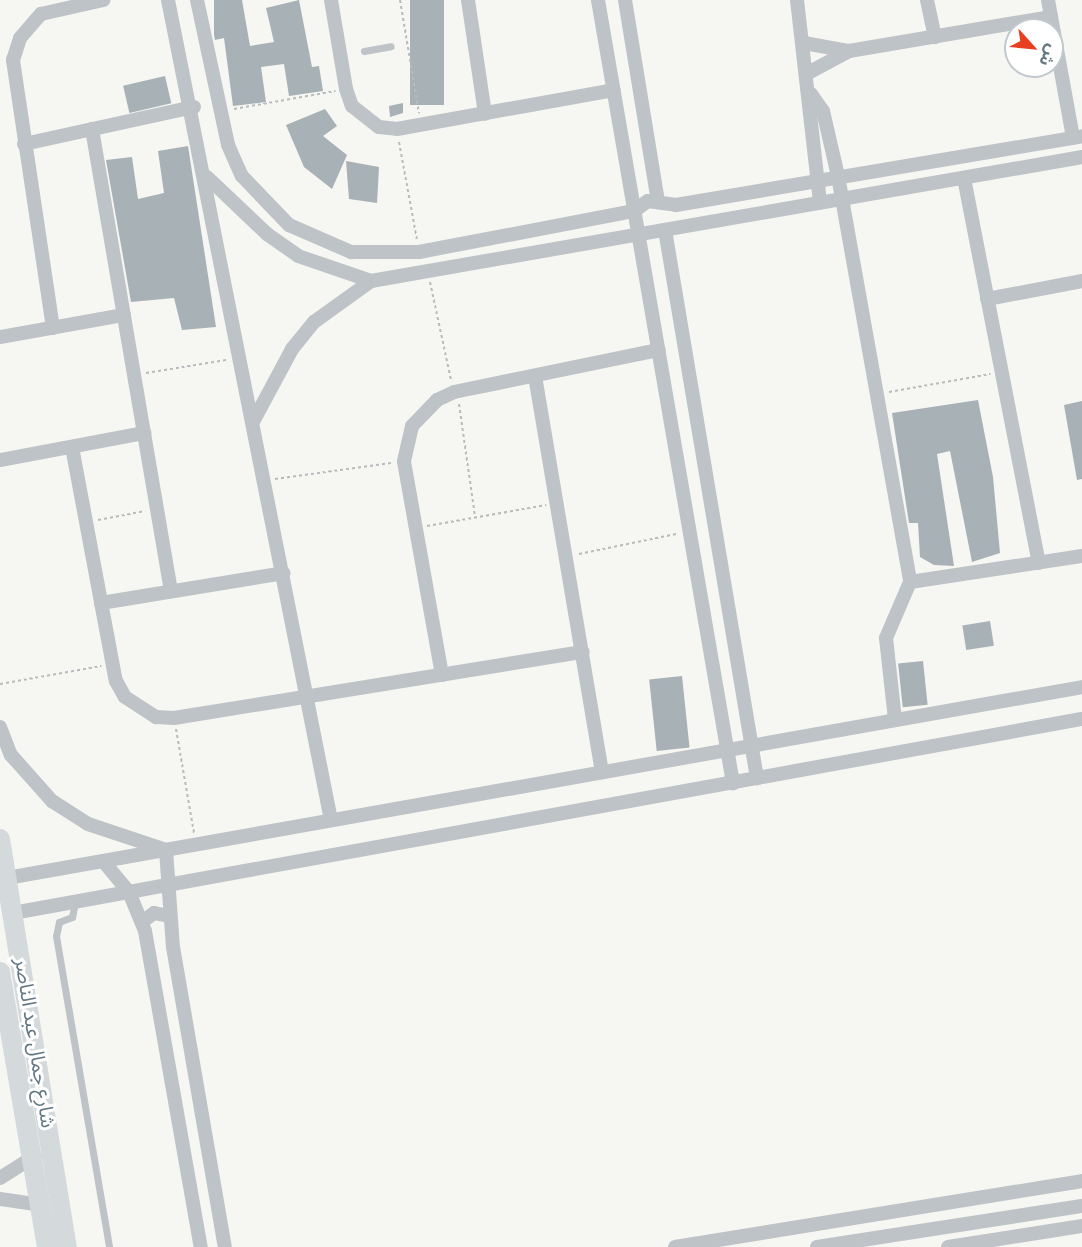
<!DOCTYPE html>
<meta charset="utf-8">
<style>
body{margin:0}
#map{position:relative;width:1082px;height:1247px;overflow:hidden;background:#f6f6f2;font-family:Cabin,"Noto Sans Arabic",sans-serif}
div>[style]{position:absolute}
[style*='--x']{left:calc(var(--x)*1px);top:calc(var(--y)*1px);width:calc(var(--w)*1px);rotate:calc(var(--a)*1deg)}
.building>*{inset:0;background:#a8b1b6;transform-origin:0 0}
.path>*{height:2px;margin-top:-1px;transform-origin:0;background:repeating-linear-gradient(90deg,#b8bcbe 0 3px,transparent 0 6px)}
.lane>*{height:7px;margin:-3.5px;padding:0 3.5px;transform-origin:3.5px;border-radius:3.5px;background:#bec3c7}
.street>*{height:14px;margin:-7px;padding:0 7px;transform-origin:7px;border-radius:7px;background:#bec3c7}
.secondary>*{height:20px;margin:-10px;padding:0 10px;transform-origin:10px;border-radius:10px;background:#d4d9dc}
span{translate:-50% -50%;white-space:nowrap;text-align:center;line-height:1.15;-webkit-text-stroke:6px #fff;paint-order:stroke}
.street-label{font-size:20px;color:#647884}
.north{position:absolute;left:1004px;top:18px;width:60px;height:60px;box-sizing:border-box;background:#fff;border:2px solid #c1c9ce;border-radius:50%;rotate:117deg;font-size:16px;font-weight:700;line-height:24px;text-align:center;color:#647884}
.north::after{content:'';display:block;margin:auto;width:21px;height:27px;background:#e83f21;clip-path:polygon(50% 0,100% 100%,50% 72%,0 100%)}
</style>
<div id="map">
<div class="building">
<div style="clip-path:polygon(214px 0,242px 0,250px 46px,274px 42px,266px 8px,299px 0,312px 67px,319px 66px,323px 91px,289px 96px,284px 64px,261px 67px,266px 102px,233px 106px,224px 38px,215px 40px,214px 35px)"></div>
<div style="left:410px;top:0;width:34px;height:105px"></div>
<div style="left:165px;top:76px;width:28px;height:43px;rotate:77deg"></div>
<div style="clip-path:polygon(403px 103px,403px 113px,390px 117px,389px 106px)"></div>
<div style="clip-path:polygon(325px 109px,337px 126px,323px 136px,347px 155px,332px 189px,304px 167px,286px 125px)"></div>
<div style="clip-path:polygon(188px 146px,216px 327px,182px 330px,174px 298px,131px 302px,106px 160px,132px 157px,138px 199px,164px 193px,158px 151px)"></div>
<div style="clip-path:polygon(346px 161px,379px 167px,377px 203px,349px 199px)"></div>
<div style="clip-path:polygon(978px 400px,993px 477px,1000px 553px,972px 562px,950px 451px,937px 454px,954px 566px,934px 565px,920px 557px,918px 523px,909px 523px,892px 413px)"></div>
<div style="clip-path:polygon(1082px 401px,1082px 479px,1077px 480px,1064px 405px)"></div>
<div style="left:990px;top:621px;width:25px;height:28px;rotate:81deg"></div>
<div style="left:923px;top:661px;width:44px;height:25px;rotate:84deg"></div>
<div style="left:682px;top:676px;width:72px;height:33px;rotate:84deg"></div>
</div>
<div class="path">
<div style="--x:400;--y:0;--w:115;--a:80.5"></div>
<div style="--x:234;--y:109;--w:103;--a:-10.1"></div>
<div style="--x:399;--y:142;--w:100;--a:79.6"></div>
<div style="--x:430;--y:282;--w:100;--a:77.9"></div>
<div style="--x:146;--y:373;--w:81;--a:-9.2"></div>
<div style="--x:889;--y:392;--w:103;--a:-10.1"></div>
<div style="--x:459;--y:404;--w:114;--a:81.9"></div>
<div style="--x:275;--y:479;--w:117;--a:-7.9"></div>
<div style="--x:98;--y:520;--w:48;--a:-10.8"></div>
<div style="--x:427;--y:526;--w:121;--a:-10"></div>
<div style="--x:579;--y:554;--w:99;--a:-11.7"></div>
<div style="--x:0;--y:684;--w:103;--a:-10.1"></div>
<div style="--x:176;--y:729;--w:106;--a:80.2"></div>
</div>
<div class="lane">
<div style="--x:364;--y:51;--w:27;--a:-10"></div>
<div style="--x:75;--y:902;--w:15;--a:101"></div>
<div style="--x:72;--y:917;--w:14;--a:159"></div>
<div style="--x:59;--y:922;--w:14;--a:102"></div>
<div style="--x:56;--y:936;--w:315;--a:80.3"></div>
</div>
<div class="street">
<div style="--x:168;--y:0;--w:836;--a:78.76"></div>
<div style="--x:197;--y:0;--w:148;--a:77.9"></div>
<div style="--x:228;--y:145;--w:34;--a:66"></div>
<div style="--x:242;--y:176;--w:68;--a:46.2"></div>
<div style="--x:289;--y:225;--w:68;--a:23.5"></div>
<div style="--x:351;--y:252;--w:68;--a:0"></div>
<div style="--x:419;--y:252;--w:219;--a:-10.8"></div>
<div style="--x:634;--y:211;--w:17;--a:-36"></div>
<div style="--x:648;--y:201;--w:28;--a:8"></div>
<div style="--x:676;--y:205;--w:412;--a:-9.6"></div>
<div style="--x:331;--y:0;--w:90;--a:80.4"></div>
<div style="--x:346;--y:89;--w:18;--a:71"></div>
<div style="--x:352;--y:106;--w:34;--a:38"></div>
<div style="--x:379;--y:127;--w:18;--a:6"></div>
<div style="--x:397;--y:129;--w:220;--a:-10.2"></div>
<div style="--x:468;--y:0;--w:115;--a:81.5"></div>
<div style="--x:598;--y:0;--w:795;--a:80.22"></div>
<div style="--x:625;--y:0;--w:205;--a:80.7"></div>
<div style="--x:797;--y:0;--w:204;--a:83.5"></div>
<div style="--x:927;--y:0;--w:38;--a:78"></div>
<div style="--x:1048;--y:0;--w:140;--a:79.7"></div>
<div style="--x:804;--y:43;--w:46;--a:10.1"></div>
<div style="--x:849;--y:51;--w:205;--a:-9.6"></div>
<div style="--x:808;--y:73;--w:47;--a:-28.2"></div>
<div style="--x:811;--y:94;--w:21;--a:55"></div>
<div style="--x:823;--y:111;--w:67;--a:77"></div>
<div style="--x:838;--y:176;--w:412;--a:79.9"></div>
<div style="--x:910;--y:582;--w:61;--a:113.2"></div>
<div style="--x:886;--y:638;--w:82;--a:83.7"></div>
<div style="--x:92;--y:129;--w:469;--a:80.3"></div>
<div style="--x:24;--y:144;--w:174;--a:-12.3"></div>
<div style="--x:207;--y:177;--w:83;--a:43.5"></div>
<div style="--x:267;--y:234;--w:38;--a:35"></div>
<div style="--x:298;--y:256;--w:77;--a:18.9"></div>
<div style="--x:964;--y:178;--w:392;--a:79"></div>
<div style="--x:665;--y:230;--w:556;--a:80.47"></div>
<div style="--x:987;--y:299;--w:97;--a:-10.7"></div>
<div style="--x:53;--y:328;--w:271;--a:-98.5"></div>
<div style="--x:13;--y:60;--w:23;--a:-72"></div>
<div style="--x:20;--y:38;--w:32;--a:-49"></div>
<div style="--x:41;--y:14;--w:64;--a:-12.7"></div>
<div style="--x:0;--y:337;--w:126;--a:-10.1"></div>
<div style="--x:535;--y:376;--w:402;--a:80.4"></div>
<div style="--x:254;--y:420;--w:81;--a:-61.8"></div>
<div style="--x:292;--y:349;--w:35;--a:-51"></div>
<div style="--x:314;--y:322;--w:70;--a:-35.7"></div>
<div style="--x:371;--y:281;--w:722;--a:-9.89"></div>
<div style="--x:72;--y:447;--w:238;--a:79.4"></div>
<div style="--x:116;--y:681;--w:18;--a:61"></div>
<div style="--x:125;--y:697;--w:37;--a:33"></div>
<div style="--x:156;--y:717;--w:18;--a:3"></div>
<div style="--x:174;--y:718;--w:414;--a:-9.2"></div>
<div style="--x:0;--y:460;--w:147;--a:-10.6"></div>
<div style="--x:910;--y:582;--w:174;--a:-8.6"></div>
<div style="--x:101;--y:603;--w:185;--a:-9.3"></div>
<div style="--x:442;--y:675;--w:217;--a:-100.1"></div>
<div style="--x:404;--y:461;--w:36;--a:-77"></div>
<div style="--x:412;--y:426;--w:36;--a:-46"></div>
<div style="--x:437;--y:400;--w:19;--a:-25"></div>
<div style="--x:454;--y:392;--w:209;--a:-11.6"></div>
<div style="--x:0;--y:727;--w:30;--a:69"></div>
<div style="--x:11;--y:755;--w:62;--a:48.3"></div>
<div style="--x:52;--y:801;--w:43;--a:32.6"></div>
<div style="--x:88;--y:824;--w:82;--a:18.4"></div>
<div style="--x:166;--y:850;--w:97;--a:85.9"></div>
<div style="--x:173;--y:947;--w:304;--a:80.2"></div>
<div style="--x:103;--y:861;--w:40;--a:50"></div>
<div style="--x:129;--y:892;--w:42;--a:67.7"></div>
<div style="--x:145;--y:931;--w:321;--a:80"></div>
<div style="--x:7;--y:878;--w:1092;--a:-10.07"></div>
<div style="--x:13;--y:913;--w:1086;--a:-10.29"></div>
<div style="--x:142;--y:922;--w:15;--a:-37"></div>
<div style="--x:154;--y:913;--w:15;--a:11"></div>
<div style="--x:0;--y:1178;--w:41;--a:-32.2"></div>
<div style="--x:0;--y:1199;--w:41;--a:8.3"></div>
<div style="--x:675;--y:1247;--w:412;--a:-9.2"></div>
<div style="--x:817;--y:1247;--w:268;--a:-8.8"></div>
<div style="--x:948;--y:1247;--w:136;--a:-8.9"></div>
</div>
<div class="secondary">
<div style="--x:0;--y:839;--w:413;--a:80.7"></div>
<div style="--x:0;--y:972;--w:279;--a:80.3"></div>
</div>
<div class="street-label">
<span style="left:35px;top:1043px;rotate:81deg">شارع جمال عبد الناصر</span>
</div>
<div class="north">ش</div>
</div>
